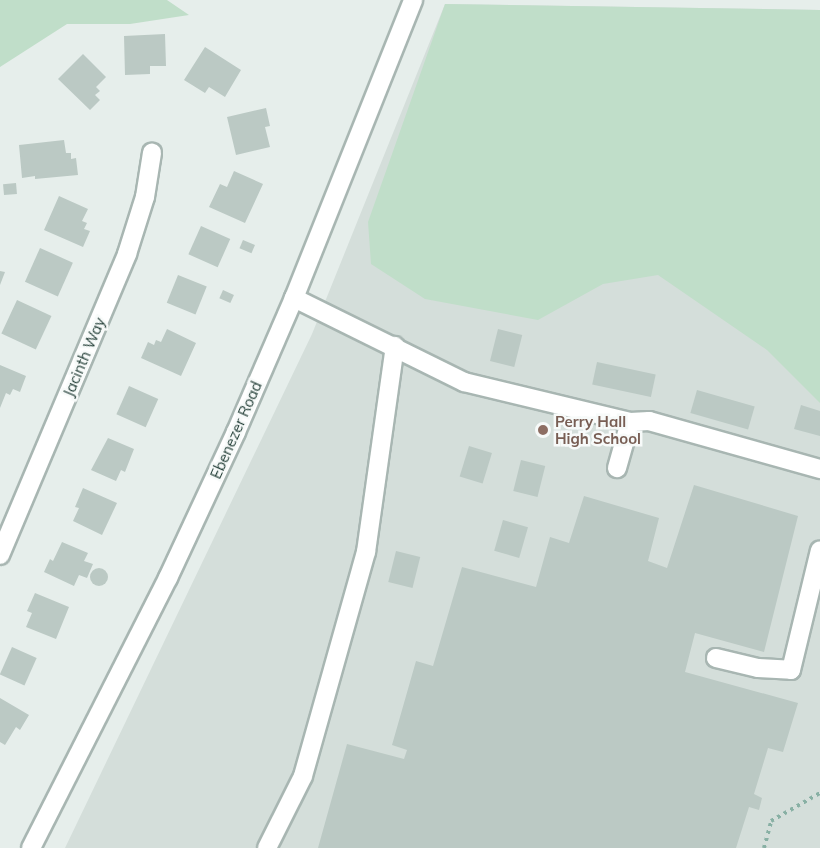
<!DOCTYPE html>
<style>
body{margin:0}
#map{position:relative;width:820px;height:848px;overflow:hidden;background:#e6eeeb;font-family:Mulish,sans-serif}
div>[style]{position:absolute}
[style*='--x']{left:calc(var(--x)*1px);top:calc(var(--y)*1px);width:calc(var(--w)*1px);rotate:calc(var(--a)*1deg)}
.built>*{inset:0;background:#d4deda}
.green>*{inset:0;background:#c0dec9}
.building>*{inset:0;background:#bbc9c4;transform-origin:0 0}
.round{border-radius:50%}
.path>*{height:4px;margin-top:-2px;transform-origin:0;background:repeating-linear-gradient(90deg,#88b0a4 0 3px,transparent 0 7.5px)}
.roads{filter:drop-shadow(2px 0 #a8b6b2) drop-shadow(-2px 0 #a8b6b2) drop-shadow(0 2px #a8b6b2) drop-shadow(0 -2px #a8b6b2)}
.minor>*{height:18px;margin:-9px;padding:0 9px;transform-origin:9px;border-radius:9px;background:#fff}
.dots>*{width:16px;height:16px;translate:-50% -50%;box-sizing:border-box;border:3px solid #f7faf9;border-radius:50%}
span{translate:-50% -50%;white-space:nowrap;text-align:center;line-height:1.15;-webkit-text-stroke:5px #f7faf9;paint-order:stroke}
.street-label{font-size:15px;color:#254039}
.education-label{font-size:15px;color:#785e54;font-weight:700}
.left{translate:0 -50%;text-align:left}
</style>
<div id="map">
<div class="built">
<div style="clip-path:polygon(445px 4px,820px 10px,820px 848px,65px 848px,312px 334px)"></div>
</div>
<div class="green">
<div style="clip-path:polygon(0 0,167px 0,189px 15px,130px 24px,67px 24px,0 67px)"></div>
<div style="clip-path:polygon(445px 4px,820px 10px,820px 403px,767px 350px,658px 275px,603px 284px,538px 320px,425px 299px,371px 264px,368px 222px)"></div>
</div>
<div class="building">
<div style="clip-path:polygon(165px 34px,166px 66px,150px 66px,150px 74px,125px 75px,124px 36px)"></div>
<div style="clip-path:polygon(205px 47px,241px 70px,225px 97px,209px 87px,205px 93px,184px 80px)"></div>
<div style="clip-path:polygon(83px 54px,106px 77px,96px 87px,100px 91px,95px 95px,100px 100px,90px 110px,58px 79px)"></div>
<div style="clip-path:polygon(266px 108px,270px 126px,265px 127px,270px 147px,236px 155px,227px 117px)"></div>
<div style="clip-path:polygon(64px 140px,66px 153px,71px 153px,71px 159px,76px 158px,78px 175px,35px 179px,35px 176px,22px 178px,19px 145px)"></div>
<div style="clip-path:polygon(234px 171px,263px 184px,245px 223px,209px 207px,220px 184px,227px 187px)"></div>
<div style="left:16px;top:183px;width:11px;height:13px;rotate:85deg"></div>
<div style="clip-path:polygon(59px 196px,88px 209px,82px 221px,87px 223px,84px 229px,90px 231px,83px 247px,44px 230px)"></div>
<div style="left:201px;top:226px;width:32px;height:31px;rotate:24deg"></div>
<div style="left:243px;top:240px;width:13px;height:9px;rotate:23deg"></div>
<div style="left:40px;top:248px;width:36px;height:37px;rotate:24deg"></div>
<div style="clip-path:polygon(0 271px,5px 272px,0 285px)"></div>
<div style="left:178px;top:275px;width:31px;height:30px;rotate:22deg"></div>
<div style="left:223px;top:290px;width:12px;height:9px;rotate:24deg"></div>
<div style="left:17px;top:300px;width:38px;height:37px;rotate:25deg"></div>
<div style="clip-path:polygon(167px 329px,196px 343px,181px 376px,141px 358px,148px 342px,154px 345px,156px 340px,161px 342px)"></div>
<div style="left:498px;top:329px;width:25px;height:33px;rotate:14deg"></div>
<div style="left:597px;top:362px;width:60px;height:23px;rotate:12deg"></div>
<div style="clip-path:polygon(0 365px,26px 376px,20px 392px,13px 389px,10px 395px,6px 393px,0 408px)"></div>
<div style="left:129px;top:386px;width:32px;height:31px;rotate:24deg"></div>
<div style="left:697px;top:390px;width:60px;height:24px;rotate:16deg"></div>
<div style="clip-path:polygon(801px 405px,820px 411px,820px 436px,794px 429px)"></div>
<div style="clip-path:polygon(108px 438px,134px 449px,125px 472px,121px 470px,116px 481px,91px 470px)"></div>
<div style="left:469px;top:446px;width:24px;height:32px;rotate:17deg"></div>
<div style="left:521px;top:460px;width:25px;height:32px;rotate:14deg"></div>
<div style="clip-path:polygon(694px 485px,798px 516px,764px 652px,695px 633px,685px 672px,798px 703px,783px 752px,768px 748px,754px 794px,762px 798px,759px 810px,749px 807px,736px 848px,318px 848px,347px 744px,404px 759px,407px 750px,392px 745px,416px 661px,433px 666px,462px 567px,536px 587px,550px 537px,569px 543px,584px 496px,659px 518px,648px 561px,667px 568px)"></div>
<div style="clip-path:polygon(83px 488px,117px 503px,102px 535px,73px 521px,79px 508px,75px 507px)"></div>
<div style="left:503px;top:520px;width:26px;height:32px;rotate:16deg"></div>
<div style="clip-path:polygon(62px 542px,88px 553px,84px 561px,93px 564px,87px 578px,79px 575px,74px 586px,44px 572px,50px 559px,53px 561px)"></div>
<div style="left:396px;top:551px;width:25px;height:32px;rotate:14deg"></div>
<div class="round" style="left:90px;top:568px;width:18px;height:18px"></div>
<div style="clip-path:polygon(35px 593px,69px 607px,56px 639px,26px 627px,32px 613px,27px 611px)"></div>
<div style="left:12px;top:647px;width:27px;height:30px;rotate:24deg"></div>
<div style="clip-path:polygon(0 698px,29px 715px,20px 730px,16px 727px,5px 745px,0 742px)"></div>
</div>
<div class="path">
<div style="--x:764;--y:848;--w:28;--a:-75"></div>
<div style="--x:771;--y:821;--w:56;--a:-29.7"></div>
</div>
<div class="roads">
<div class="minor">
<div style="--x:294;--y:298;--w:190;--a:26.3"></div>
<div style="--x:464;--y:382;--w:171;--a:13.5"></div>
<div style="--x:630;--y:422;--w:48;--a:105.8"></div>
<div style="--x:630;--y:422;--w:19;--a:-3"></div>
<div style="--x:649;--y:421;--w:178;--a:15.7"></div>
<div style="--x:0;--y:555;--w:327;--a:-67.1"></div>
<div style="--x:127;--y:254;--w:60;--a:-72.5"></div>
<div style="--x:145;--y:197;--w:45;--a:-81"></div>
<div style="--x:716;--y:658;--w:43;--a:13.4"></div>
<div style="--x:758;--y:668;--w:33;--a:3"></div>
<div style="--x:791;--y:670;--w:123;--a:-76.4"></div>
<div style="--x:31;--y:848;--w:303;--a:-63.1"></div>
<div style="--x:168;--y:578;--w:161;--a:-65"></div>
<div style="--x:236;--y:432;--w:146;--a:-66.6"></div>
<div style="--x:294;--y:298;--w:321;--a:-68.2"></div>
<div style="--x:267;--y:848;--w:80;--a:-63.4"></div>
<div style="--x:303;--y:776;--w:233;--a:-74.3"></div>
<div style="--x:366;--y:552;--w:208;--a:-82"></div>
</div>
</div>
<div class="dots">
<div style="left:543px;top:430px;background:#8d6e63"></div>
</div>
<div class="street-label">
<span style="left:84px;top:357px;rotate:-67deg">Jacinth Way</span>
<span style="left:236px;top:430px;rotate:-66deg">Ebenezer Road</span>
</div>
<div class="education-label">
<span class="left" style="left:555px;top:430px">Perry Hall<br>High School</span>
</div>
</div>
